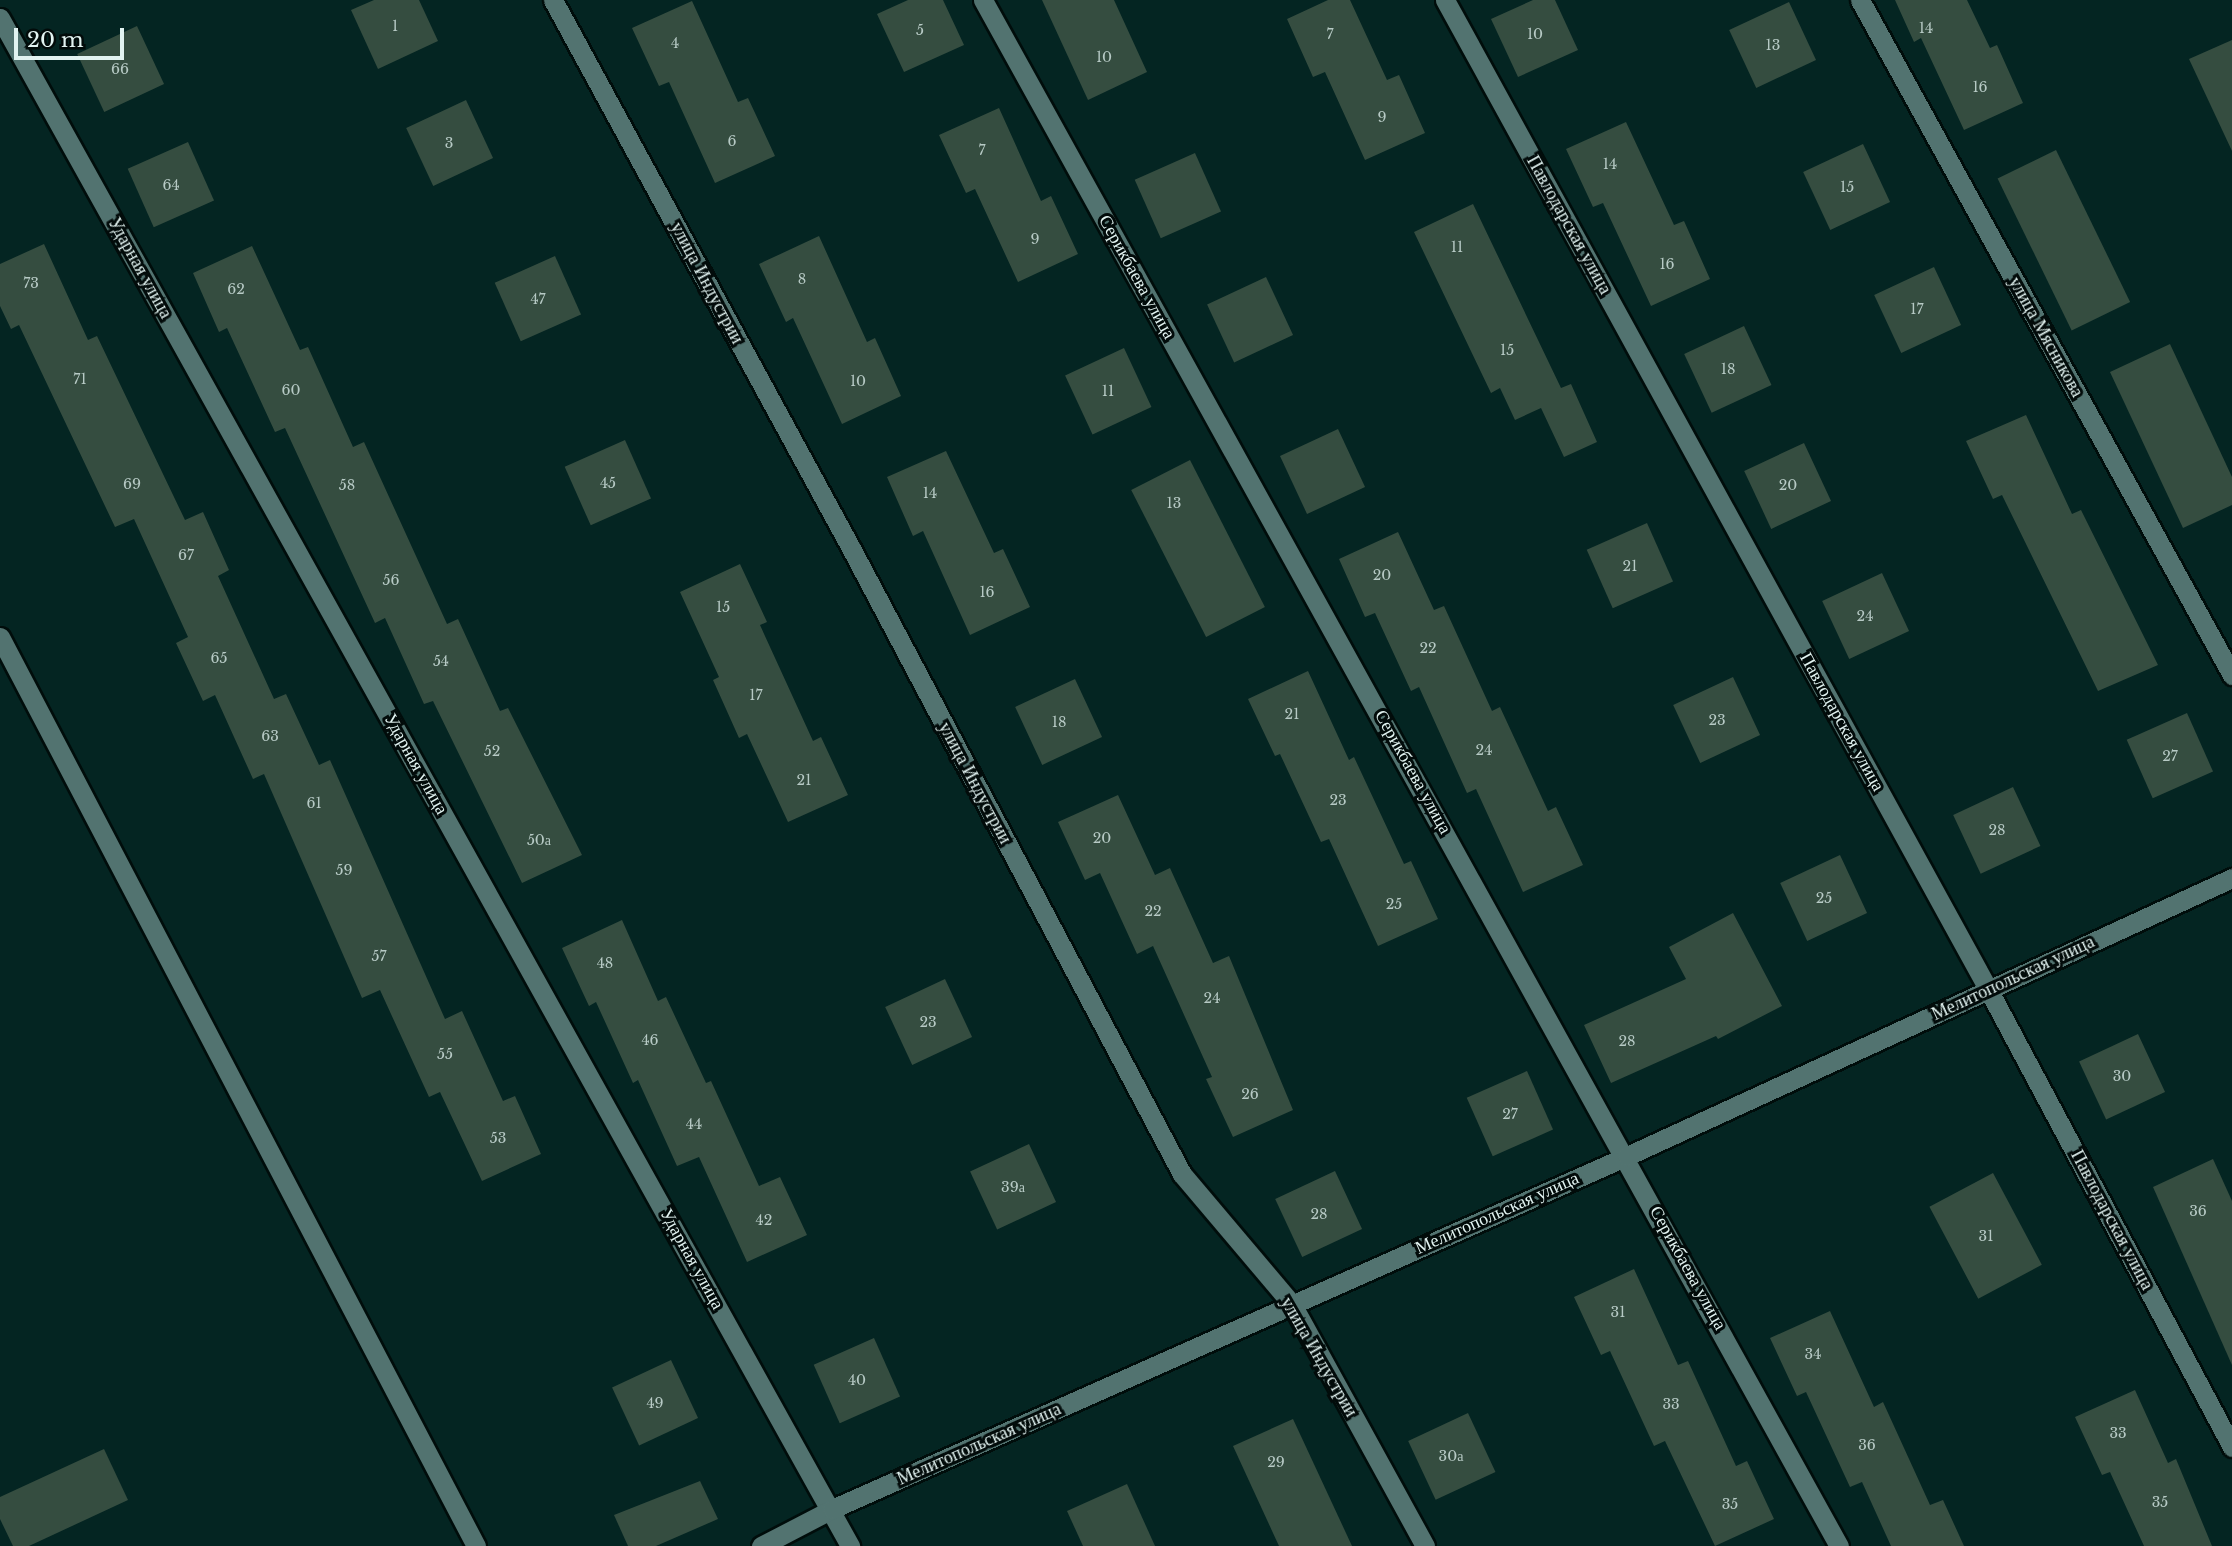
<!DOCTYPE html>
<meta charset="utf-8">
<style>
body{margin:0}
#map{position:relative;width:2232px;height:1546px;overflow:hidden;background:#042522;font-family:"Libre Baskerville",serif}
div>[style]{position:absolute}
[style*='--x']{left:calc(var(--x)*1px);top:calc(var(--y)*1px);width:calc(var(--w)*1px);rotate:calc(var(--a)*1deg)}
.building>*{inset:0;background:#354d40;transform-origin:0 0}
.roads{filter:drop-shadow(2px 0 #000d0b) drop-shadow(-2px 0 #000d0b) drop-shadow(0 2px #000d0b) drop-shadow(0 -2px #000d0b)}
.minor>*{height:19px;margin:-9.5px;padding:0 9.5px;transform-origin:9.5px;border-radius:9.5px;background:#527370}
.tertiary>*{height:19px;margin:-9.5px;padding:0 9.5px;transform-origin:9.5px;border-radius:9.5px;background:#527370}
span{translate:-50% -50%;white-space:nowrap;text-align:center;line-height:1.15;-webkit-text-stroke:6px #020b0a;paint-order:stroke}
.number-label{font-size:14px;color:#b7cac5}
.number-label span{-webkit-text-stroke-width:0}
.street-label{font-size:18px;color:#e2f3f1}
.scale{position:absolute;left:14px;top:28px;width:110px;height:32px;box-sizing:border-box;border:4px solid #e2f3f1;border-top:0;padding-left:9px;font-size:21px;line-height:24px;white-space:nowrap;color:#e2f3f1;-webkit-text-stroke:5px #020b0a;paint-order:stroke}
</style>
<div id="map">
<div class="building">
<div style="clip-path:polygon(374px 0,419px 0,438px 41px,378px 69px,351px 10px)"></div>
<div style="clip-path:polygon(908px 0,943px 0,964px 45px,904px 72px,877px 14px)"></div>
<div style="clip-path:polygon(1042px 0,1114px 0,1147px 72px,1088px 100px)"></div>
<div style="clip-path:polygon(1328px 0,1350px 0,1387px 80px,1399px 75px,1425px 133px,1365px 160px,1325px 72px,1313px 77px,1287px 19px)"></div>
<div style="clip-path:polygon(1533px 0,1555px 0,1578px 50px,1518px 77px,1491px 19px)"></div>
<div style="clip-path:polygon(1895px 0,1967px 0,1990px 48px,1997px 45px,2023px 103px,1964px 130px,1921px 38px,1914px 42px)"></div>
<div style="clip-path:polygon(692px 1px,738px 102px,748px 98px,775px 156px,715px 183px,669px 82px,659px 86px,632px 28px)"></div>
<div style="left:1789px;top:2px;width:64px;height:66px;rotate:65deg"></div>
<div style="left:137px;top:26px;width:64px;height:66px;rotate:65deg"></div>
<div style="clip-path:polygon(2232px 40px,2232px 151px,2189px 59px)"></div>
<div style="left:466px;top:100px;width:64px;height:66px;rotate:65deg"></div>
<div style="clip-path:polygon(999px 108px,1041px 201px,1051px 196px,1078px 254px,1018px 282px,975px 189px,966px 193px,939px 135px)"></div>
<div style="clip-path:polygon(1626px 122px,1674px 225px,1684px 221px,1710px 279px,1651px 306px,1603px 203px,1593px 207px,1566px 149px)"></div>
<div style="left:188px;top:142px;width:64px;height:66px;rotate:66deg"></div>
<div style="left:1863px;top:144px;width:64px;height:66px;rotate:65deg"></div>
<div style="left:2056px;top:150px;width:169px;height:65px;rotate:64deg"></div>
<div style="left:1195px;top:153px;width:64px;height:66px;rotate:66deg"></div>
<div style="clip-path:polygon(1473px 204px,1561px 388px,1571px 384px,1597px 442px,1564px 457px,1541px 408px,1515px 420px,1500px 388px,1491px 393px,1414px 232px)"></div>
<div style="clip-path:polygon(819px 236px,867px 342px,875px 338px,901px 396px,842px 424px,793px 318px,786px 322px,759px 264px)"></div>
<div style="clip-path:polygon(44px 244px,88px 340px,97px 336px,185px 520px,203px 512px,229px 570px,218px 576px,274px 699px,286px 694px,319px 765px,330px 760px,445px 1019px,462px 1011px,503px 1101px,515px 1096px,541px 1154px,482px 1181px,440px 1092px,429px 1097px,380px 990px,362px 998px,264px 774px,253px 779px,215px 695px,203px 701px,176px 643px,188px 637px,134px 519px,115px 527px,19px 325px,11px 329px,0 306px,0 264px)"></div>
<div style="clip-path:polygon(252px 246px,300px 350px,308px 347px,353px 447px,364px 442px,447px 624px,458px 619px,500px 711px,508px 708px,582px 855px,522px 883px,433px 701px,424px 704px,385px 618px,375px 623px,285px 428px,275px 432px,227px 328px,219px 332px,193px 273px)"></div>
<div style="left:555px;top:256px;width:64px;height:66px;rotate:66deg"></div>
<div style="left:1934px;top:267px;width:64px;height:66px;rotate:65deg"></div>
<div style="left:1266px;top:277px;width:64px;height:65px;rotate:65deg"></div>
<div style="left:1744px;top:326px;width:65px;height:66px;rotate:65deg"></div>
<div style="clip-path:polygon(2170px 344px,2232px 477px,2232px 505px,2183px 528px,2110px 372px)"></div>
<div style="left:1124px;top:348px;width:65px;height:65px;rotate:65deg"></div>
<div style="clip-path:polygon(2026px 415px,2072px 514px,2081px 510px,2158px 665px,2098px 691px,2002px 495px,1993px 499px,1966px 441px)"></div>
<div style="left:1338px;top:429px;width:64px;height:64px;rotate:65deg"></div>
<div style="left:625px;top:440px;width:64px;height:66px;rotate:66deg"></div>
<div style="left:1804px;top:443px;width:64px;height:66px;rotate:65deg"></div>
<div style="clip-path:polygon(946px 451px,994px 553px,1003px 549px,1030px 607px,970px 635px,923px 531px,913px 536px,887px 477px)"></div>
<div style="left:1190px;top:460px;width:165px;height:66px;rotate:63deg"></div>
<div style="left:1647px;top:523px;width:64px;height:66px;rotate:66deg"></div>
<div style="clip-path:polygon(1398px 532px,1434px 610px,1444px 606px,1492px 711px,1500px 707px,1548px 811px,1556px 807px,1583px 865px,1523px 892px,1476px 789px,1467px 793px,1419px 687px,1411px 691px,1375px 613px,1365px 617px,1339px 559px)"></div>
<div style="clip-path:polygon(740px 564px,767px 622px,760px 625px,813px 741px,821px 737px,848px 795px,788px 822px,747px 734px,739px 738px,713px 680px,719px 677px,680px 592px)"></div>
<div style="left:1882px;top:573px;width:64px;height:66px;rotate:65deg"></div>
<div style="clip-path:polygon(1308px 671px,1349px 760px,1354px 757px,1404px 864px,1411px 861px,1438px 919px,1378px 946px,1329px 839px,1321px 842px,1280px 754px,1275px 756px,1248px 699px)"></div>
<div style="left:1733px;top:677px;width:64px;height:66px;rotate:65deg"></div>
<div style="left:1075px;top:679px;width:64px;height:66px;rotate:65deg"></div>
<div style="left:2187px;top:713px;width:64px;height:66px;rotate:66deg"></div>
<div style="left:2013px;top:787px;width:65px;height:66px;rotate:65deg"></div>
<div style="clip-path:polygon(1118px 795px,1155px 875px,1170px 868px,1213px 963px,1229px 956px,1293px 1110px,1233px 1137px,1206px 1079px,1212px 1077px,1153px 946px,1137px 954px,1100px 873px,1085px 880px,1058px 822px)"></div>
<div style="left:1840px;top:855px;width:64px;height:66px;rotate:65deg"></div>
<div style="clip-path:polygon(1733px 913px,1782px 1006px,1718px 1039px,1716px 1036px,1611px 1083px,1584px 1025px,1686px 979px,1669px 947px)"></div>
<div style="clip-path:polygon(622px 920px,658px 1001px,666px 997px,706px 1083px,711px 1081px,759px 1186px,780px 1177px,807px 1235px,747px 1262px,699px 1157px,677px 1166px,638px 1080px,633px 1083px,596px 1002px,589px 1006px,562px 948px)"></div>
<div style="left:945px;top:979px;width:64px;height:66px;rotate:65deg"></div>
<div style="left:2138px;top:1034px;width:64px;height:65px;rotate:65deg"></div>
<div style="left:1527px;top:1071px;width:64px;height:66px;rotate:66deg"></div>
<div style="left:1029px;top:1144px;width:64px;height:65px;rotate:65deg"></div>
<div style="clip-path:polygon(2213px 1159px,2232px 1201px,2232px 1365px,2153px 1187px)"></div>
<div style="left:1335px;top:1171px;width:64px;height:66px;rotate:65deg"></div>
<div style="left:1993px;top:1173px;width:104px;height:72px;rotate:62deg"></div>
<div style="clip-path:polygon(1634px 1269px,1678px 1365px,1688px 1361px,1736px 1466px,1747px 1461px,1774px 1519px,1715px 1546px,1665px 1441px,1654px 1446px,1610px 1351px,1601px 1355px,1574px 1297px)"></div>
<div style="clip-path:polygon(1830px 1311px,1874px 1407px,1883px 1402px,1930px 1505px,1943px 1500px,1964px 1546px,1891px 1546px,1862px 1482px,1850px 1487px,1806px 1392px,1797px 1396px,1770px 1338px)"></div>
<div style="left:874px;top:1338px;width:64px;height:66px;rotate:66deg"></div>
<div style="left:671px;top:1360px;width:64px;height:65px;rotate:65deg"></div>
<div style="clip-path:polygon(2135px 1390px,2168px 1463px,2176px 1459px,2212px 1546px,2144px 1546px,2110px 1472px,2102px 1475px,2075px 1417px)"></div>
<div style="left:1468px;top:1413px;width:65px;height:66px;rotate:65deg"></div>
<div style="clip-path:polygon(1293px 1419px,1352px 1546px,1279px 1546px,1233px 1446px)"></div>
<div style="clip-path:polygon(104px 1449px,128px 1500px,29px 1546px,13px 1546px,0 1519px,0 1497px)"></div>
<div style="clip-path:polygon(700px 1481px,718px 1519px,656px 1546px,628px 1546px,614px 1515px)"></div>
<div style="clip-path:polygon(1127px 1484px,1155px 1546px,1083px 1546px,1067px 1511px)"></div>
</div>
<div class="roads">
<div class="minor">
<div style="--x:553;--y:0;--w:626;--a:61.47"></div>
<div style="--x:852;--y:550;--w:706;--a:62.13"></div>
<div style="--x:1182;--y:1174;--w:170;--a:49.8"></div>
<div style="--x:1292;--y:1304;--w:276;--a:61.2"></div>
<div style="--x:983;--y:0;--w:1767;--a:61.03"></div>
<div style="--x:1445;--y:0;--w:1128;--a:61.23"></div>
<div style="--x:1988;--y:989;--w:519;--a:61.95"></div>
<div style="--x:1860;--y:0;--w:771;--a:61.14"></div>
<div style="--x:0;--y:18;--w:1749;--a:60.91"></div>
<div style="--x:0;--y:637;--w:1026;--a:62.36"></div>
</div>
<div class="tertiary">
<div style="--x:761;--y:1546;--w:80;--a:-27.5"></div>
<div style="--x:832;--y:1509;--w:870;--a:-23.94"></div>
<div style="--x:1627;--y:1156;--w:666;--a:-24.68"></div>
</div>
</div>
<div class="number-label">
<span style="left:395px;top:26px">1</span>
<span style="left:1926px;top:28px">14</span>
<span style="left:920px;top:30px">5</span>
<span style="left:1330px;top:34px">7</span>
<span style="left:1535px;top:34px">10</span>
<span style="left:675px;top:43px">4</span>
<span style="left:1773px;top:45px">13</span>
<span style="left:1104px;top:57px">10</span>
<span style="left:120px;top:69px">66</span>
<span style="left:1980px;top:87px">16</span>
<span style="left:1382px;top:117px">9</span>
<span style="left:732px;top:141px">6</span>
<span style="left:449px;top:143px">3</span>
<span style="left:982px;top:150px">7</span>
<span style="left:1610px;top:164px">14</span>
<span style="left:171px;top:185px">64</span>
<span style="left:1847px;top:187px">15</span>
<span style="left:1035px;top:239px">9</span>
<span style="left:1457px;top:247px">11</span>
<span style="left:1667px;top:264px">16</span>
<span style="left:802px;top:279px">8</span>
<span style="left:31px;top:283px">73</span>
<span style="left:236px;top:289px">62</span>
<span style="left:538px;top:299px">47</span>
<span style="left:1917px;top:309px">17</span>
<span style="left:1507px;top:350px">15</span>
<span style="left:1728px;top:369px">18</span>
<span style="left:80px;top:379px">71</span>
<span style="left:858px;top:381px">10</span>
<span style="left:291px;top:390px">60</span>
<span style="left:1108px;top:391px">11</span>
<span style="left:608px;top:483px">45</span>
<span style="left:132px;top:484px">69</span>
<span style="left:347px;top:485px">58</span>
<span style="left:1788px;top:485px">20</span>
<span style="left:930px;top:493px">14</span>
<span style="left:1174px;top:503px">13</span>
<span style="left:186px;top:555px">67</span>
<span style="left:1630px;top:566px">21</span>
<span style="left:1382px;top:575px">20</span>
<span style="left:391px;top:580px">56</span>
<span style="left:987px;top:592px">16</span>
<span style="left:723px;top:607px">15</span>
<span style="left:1865px;top:616px">24</span>
<span style="left:1428px;top:648px">22</span>
<span style="left:219px;top:658px">65</span>
<span style="left:441px;top:661px">54</span>
<span style="left:756px;top:695px">17</span>
<span style="left:1292px;top:714px">21</span>
<span style="left:1717px;top:720px">23</span>
<span style="left:1059px;top:722px">18</span>
<span style="left:270px;top:736px">63</span>
<span style="left:1484px;top:750px">24</span>
<span style="left:492px;top:751px">52</span>
<span style="left:2170px;top:756px">27</span>
<span style="left:804px;top:780px">21</span>
<span style="left:1338px;top:800px">23</span>
<span style="left:314px;top:803px">61</span>
<span style="left:1997px;top:830px">28</span>
<span style="left:1102px;top:838px">20</span>
<span style="left:539px;top:840px">50а</span>
<span style="left:344px;top:870px">59</span>
<span style="left:1824px;top:898px">25</span>
<span style="left:1394px;top:904px">25</span>
<span style="left:1153px;top:911px">22</span>
<span style="left:379px;top:956px">57</span>
<span style="left:605px;top:963px">48</span>
<span style="left:1212px;top:998px">24</span>
<span style="left:928px;top:1022px">23</span>
<span style="left:650px;top:1040px">46</span>
<span style="left:1627px;top:1041px">28</span>
<span style="left:445px;top:1054px">55</span>
<span style="left:2122px;top:1076px">30</span>
<span style="left:1250px;top:1094px">26</span>
<span style="left:1510px;top:1114px">27</span>
<span style="left:694px;top:1124px">44</span>
<span style="left:498px;top:1138px">53</span>
<span style="left:1013px;top:1187px">39а</span>
<span style="left:2198px;top:1211px">36</span>
<span style="left:1319px;top:1214px">28</span>
<span style="left:764px;top:1220px">42</span>
<span style="left:1986px;top:1236px">31</span>
<span style="left:1618px;top:1312px">31</span>
<span style="left:1813px;top:1354px">34</span>
<span style="left:857px;top:1380px">40</span>
<span style="left:655px;top:1403px">49</span>
<span style="left:1671px;top:1404px">33</span>
<span style="left:2118px;top:1433px">33</span>
<span style="left:1867px;top:1445px">36</span>
<span style="left:1451px;top:1456px">30а</span>
<span style="left:1276px;top:1462px">29</span>
<span style="left:2160px;top:1502px">35</span>
<span style="left:1730px;top:1504px">35</span>
</div>
<div class="street-label">
<span style="left:1569px;top:225px;rotate:61deg">Павлодарская улица</span>
<span style="left:140px;top:268px;rotate:61deg">Ударная улица</span>
<span style="left:1137px;top:277px;rotate:61deg">Серикбаева улица</span>
<span style="left:707px;top:283px;rotate:62deg">улица Индустрии</span>
<span style="left:2046px;top:337px;rotate:61deg">улица Мясникова</span>
<span style="left:1842px;top:722px;rotate:61deg">Павлодарская улица</span>
<span style="left:416px;top:764px;rotate:61deg">Ударная улица</span>
<span style="left:1413px;top:772px;rotate:61deg">Серикбаева улица</span>
<span style="left:975px;top:783px;rotate:62deg">улица Индустрии</span>
<span style="left:2013px;top:978px;rotate:-25deg">Мелитопольская улица</span>
<span style="left:1497px;top:1213px;rotate:-24deg">Мелитопольская улица</span>
<span style="left:2112px;top:1220px;rotate:62deg">Павлодарская улица</span>
<span style="left:692px;top:1259px;rotate:61deg">Ударная улица</span>
<span style="left:1688px;top:1268px;rotate:61deg">Серикбаева улица</span>
<span style="left:1319px;top:1357px;rotate:60deg">улица Индустрии</span>
<span style="left:979px;top:1444px;rotate:-24deg">Мелитопольская улица</span>
</div>
<div class="scale">20 m</div>
</div>
